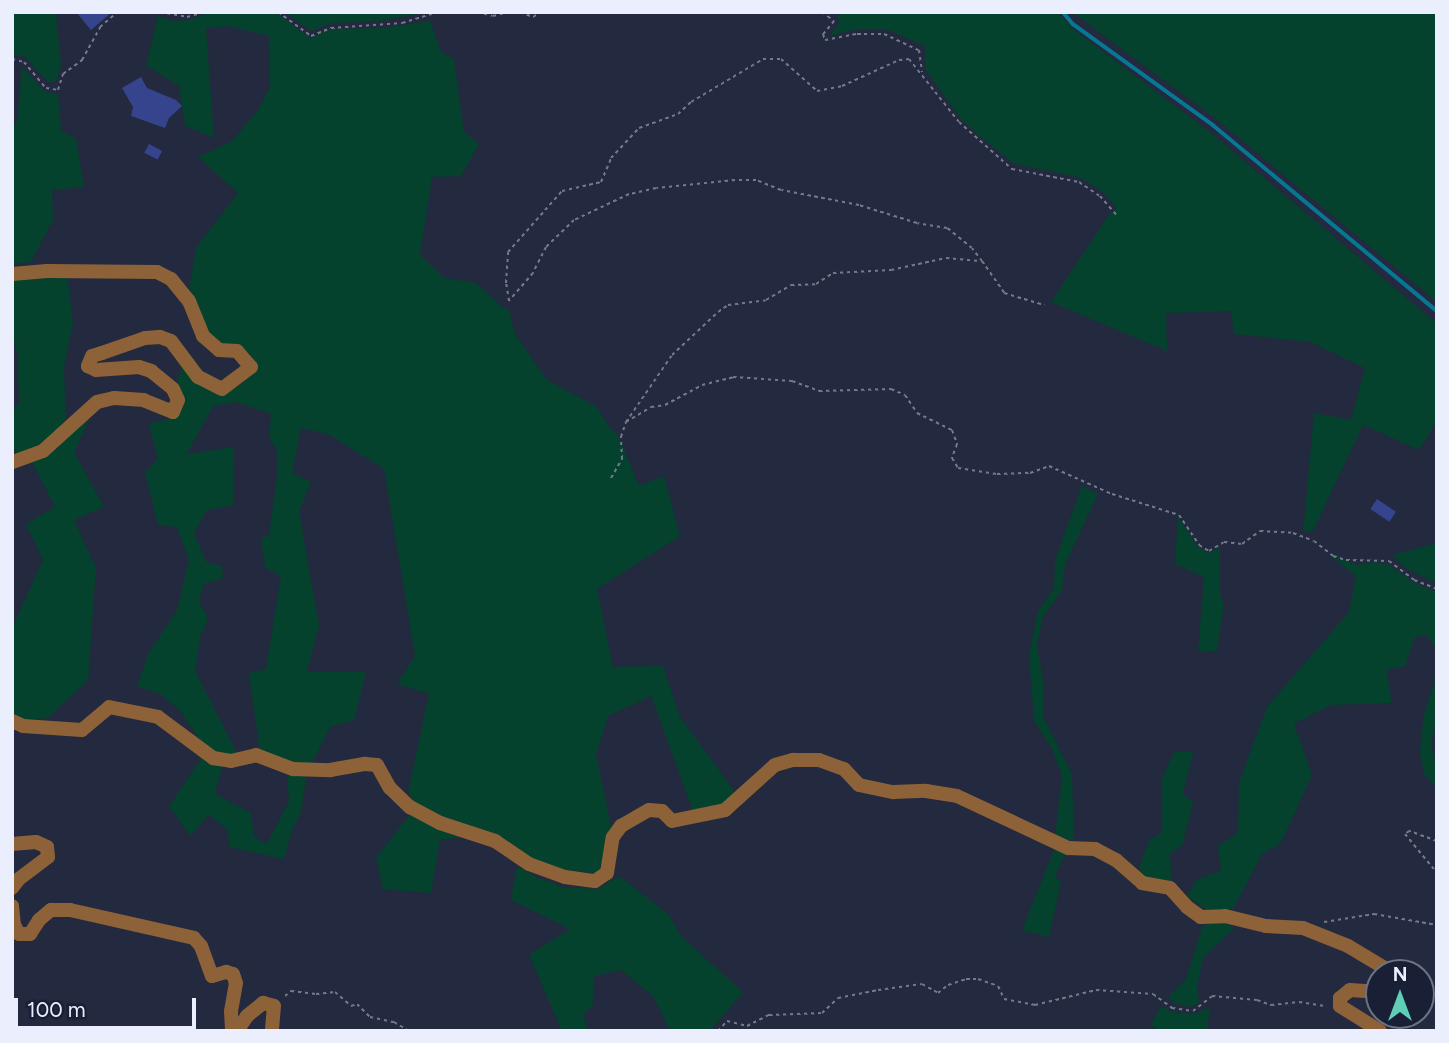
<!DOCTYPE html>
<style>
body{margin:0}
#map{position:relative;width:1449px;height:1043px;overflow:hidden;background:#23293e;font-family:Figtree,sans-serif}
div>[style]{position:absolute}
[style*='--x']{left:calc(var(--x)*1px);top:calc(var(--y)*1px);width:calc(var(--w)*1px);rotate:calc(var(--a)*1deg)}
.green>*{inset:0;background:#04422d}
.stream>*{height:3.5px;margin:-1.75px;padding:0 1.75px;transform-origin:1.75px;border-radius:1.75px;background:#067894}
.building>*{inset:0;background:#35448d;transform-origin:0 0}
.path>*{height:2px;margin-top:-1px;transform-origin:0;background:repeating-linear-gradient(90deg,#74798c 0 3.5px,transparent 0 7px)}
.street>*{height:14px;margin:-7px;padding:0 7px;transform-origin:7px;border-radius:7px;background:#8e6238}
span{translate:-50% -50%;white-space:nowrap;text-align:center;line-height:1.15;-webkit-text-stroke:5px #191f34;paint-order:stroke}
.frame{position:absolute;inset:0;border:14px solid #eaeefd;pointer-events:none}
.north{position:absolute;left:1365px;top:959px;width:70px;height:70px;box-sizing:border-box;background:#191f34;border:2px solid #6d7284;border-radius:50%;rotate:0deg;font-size:19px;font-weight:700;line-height:28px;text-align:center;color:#eaeefd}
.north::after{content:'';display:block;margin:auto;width:24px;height:32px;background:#5eceb7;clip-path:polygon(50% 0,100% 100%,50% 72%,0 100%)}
.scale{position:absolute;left:14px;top:998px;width:182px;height:32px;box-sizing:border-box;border:4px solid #eaeefd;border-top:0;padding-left:9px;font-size:21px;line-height:24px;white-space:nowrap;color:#eaeefd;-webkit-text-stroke:5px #191f34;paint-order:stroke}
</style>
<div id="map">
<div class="green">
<div style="clip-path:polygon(12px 12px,56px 12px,61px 66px,56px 82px,48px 82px,25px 57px,12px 54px)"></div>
<div style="clip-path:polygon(212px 12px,275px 12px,310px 38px,331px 29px,383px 28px,430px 21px,441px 52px,454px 59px,464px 132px,479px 144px,461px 176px,432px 177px,420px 255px,444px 278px,476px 283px,501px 306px,509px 310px,515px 334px,547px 380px,597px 407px,610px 429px,618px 435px,639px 486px,664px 476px,680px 536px,597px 589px,613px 667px,663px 666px,680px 717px,735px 792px,724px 804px,693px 811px,651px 696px,608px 716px,596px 754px,611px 826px,600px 869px,594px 873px,566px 870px,530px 860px,415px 803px,408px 792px,429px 694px,397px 684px,415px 656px,384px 469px,328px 434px,301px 428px,292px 473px,311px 482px,299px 512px,319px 625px,307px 672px,366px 672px,354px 720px,330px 727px,311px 765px,293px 764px,260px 753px,249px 673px,266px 669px,281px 576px,265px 568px,261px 539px,269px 535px,277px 477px,277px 452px,269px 436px,271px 414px,236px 402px,213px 406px,187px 454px,234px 447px,233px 505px,207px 510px,194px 533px,206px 562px,222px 566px,223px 578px,204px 584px,199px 601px,208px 618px,200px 638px,195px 671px,238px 755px,216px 755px,199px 739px,181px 712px,161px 694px,137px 686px,148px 654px,177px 610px,189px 560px,177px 527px,158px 525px,145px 472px,158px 459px,149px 424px,174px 417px,183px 399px,177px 381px,184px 362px,222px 394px,241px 385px,256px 367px,249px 352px,221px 342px,209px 334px,189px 289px,196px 248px,238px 193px,198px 157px,232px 141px,258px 110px,270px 87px,269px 36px,228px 26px,206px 28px,214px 138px,185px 126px,179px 86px,146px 65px,158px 16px,174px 21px,188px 20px)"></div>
<div style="clip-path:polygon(285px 12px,429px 12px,380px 21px,331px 23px,311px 31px)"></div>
<div style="clip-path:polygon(842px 12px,1057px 12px,1074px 30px,1210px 132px,1437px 324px,1437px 421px,1419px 450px,1363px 425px,1313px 531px,1303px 532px,1314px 413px,1351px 420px,1365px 368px,1310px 342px,1233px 334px,1232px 311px,1166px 313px,1167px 351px,1051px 302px,1108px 216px,1117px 208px,1103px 192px,1081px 178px,1013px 163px,979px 136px,960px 118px,925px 69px,925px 46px,886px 29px,856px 29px,829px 36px,840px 22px,837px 17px)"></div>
<div style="clip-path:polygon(1072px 12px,1437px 12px,1437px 302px,1216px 119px)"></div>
<div style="clip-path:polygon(22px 67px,45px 92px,58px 94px,61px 131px,76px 138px,84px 187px,52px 190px,53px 220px,31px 262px,14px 264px,12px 128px,17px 121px)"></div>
<div style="clip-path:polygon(67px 274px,73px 322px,64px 368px,66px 425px,42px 447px,16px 454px,12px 444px,12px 414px,19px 401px,17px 351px,12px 337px,12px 280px)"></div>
<div style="clip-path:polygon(92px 414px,74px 452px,104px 507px,74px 520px,96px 568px,88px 680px,48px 718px,24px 720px,12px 714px,12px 628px,43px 560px,26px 524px,55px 507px,32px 462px)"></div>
<div style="clip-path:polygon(1082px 486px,1098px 494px,1065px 565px,1062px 590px,1043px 617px,1037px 644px,1043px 680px,1043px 716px,1072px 774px,1074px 840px,1065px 840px,1055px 835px,1062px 776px,1052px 749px,1034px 721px,1029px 655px,1038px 611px,1054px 588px,1055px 560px)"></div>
<div style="clip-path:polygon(1178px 517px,1198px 547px,1210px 553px,1220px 546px,1220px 593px,1224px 604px,1217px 651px,1198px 652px,1204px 577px,1175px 564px)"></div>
<div style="clip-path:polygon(1437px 543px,1437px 584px,1404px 567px,1393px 555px)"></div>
<div style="clip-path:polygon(1335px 554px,1355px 565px,1374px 562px,1389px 565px,1413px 582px,1437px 592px,1437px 648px,1426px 635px,1415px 637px,1405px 666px,1386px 670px,1392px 703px,1331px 705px,1294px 724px,1312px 775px,1281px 843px,1262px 854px,1233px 909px,1206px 910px,1187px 896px,1197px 880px,1221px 870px,1218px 846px,1238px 833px,1239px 783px,1267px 707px,1349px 612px,1356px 576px,1332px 557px)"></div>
<div style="clip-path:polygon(1437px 674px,1437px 716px,1431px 744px,1437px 770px,1437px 789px,1424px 774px,1420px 752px,1424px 714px)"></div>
<div style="clip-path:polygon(1175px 751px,1193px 752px,1183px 794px,1193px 802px,1183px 844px,1170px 854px,1171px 881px,1146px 879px,1139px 868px,1149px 841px,1161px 833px,1162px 778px)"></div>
<div style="clip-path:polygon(203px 756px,222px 766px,215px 794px,251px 813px,254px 837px,267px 844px,289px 801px,287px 772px,307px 774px,301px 812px,292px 830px,284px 859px,229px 847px,228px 830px,209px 815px,190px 836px,169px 806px)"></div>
<div style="clip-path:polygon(411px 813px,465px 837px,440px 840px,431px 893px,383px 889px,376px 858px)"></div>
<div style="clip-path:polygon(1055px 848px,1066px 853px,1055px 876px,1061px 882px,1049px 937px,1022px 930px)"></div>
<div style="clip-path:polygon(517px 866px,536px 877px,564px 887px,598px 889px,619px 876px,669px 915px,681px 936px,743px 992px,710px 1031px,670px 1031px,653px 996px,621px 970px,594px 976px,593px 1005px,583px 1014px,588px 1031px,562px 1031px,529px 955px,570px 929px,511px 900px)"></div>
<div style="clip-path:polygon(1225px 923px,1234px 928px,1203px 958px,1197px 986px,1199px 1003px,1191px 1007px,1173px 1003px,1169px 996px,1186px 979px,1203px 925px)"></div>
<div style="clip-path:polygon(1162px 1006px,1172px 1012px,1194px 1014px,1210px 1007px,1207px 1031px,1161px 1031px,1150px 1025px)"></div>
</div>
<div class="stream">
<div style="--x:1063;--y:12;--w:16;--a:50"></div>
<div style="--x:1073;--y:24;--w:173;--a:35.8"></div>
<div style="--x:1213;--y:125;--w:291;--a:39.7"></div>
</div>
<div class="building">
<div style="clip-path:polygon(76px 12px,112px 12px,91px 30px)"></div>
<div style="clip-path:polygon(141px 77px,147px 88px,176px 100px,182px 106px,169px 118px,165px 128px,131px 116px,133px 107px,122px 88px)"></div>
<div style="left:149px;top:144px;width:15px;height:10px;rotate:28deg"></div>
<div style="left:1377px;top:499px;width:23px;height:12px;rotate:34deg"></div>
</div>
<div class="path">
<div style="--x:160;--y:12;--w:27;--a:10"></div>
<div style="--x:187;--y:17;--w:19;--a:-16"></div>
<div style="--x:278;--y:12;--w:41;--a:36"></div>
<div style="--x:311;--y:36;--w:22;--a:-22"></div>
<div style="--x:331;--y:28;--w:71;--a:-4"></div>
<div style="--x:402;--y:23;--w:38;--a:-17"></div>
<div style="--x:477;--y:12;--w:16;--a:14"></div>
<div style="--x:493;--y:16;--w:16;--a:-14"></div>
<div style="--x:520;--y:12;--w:14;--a:21"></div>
<div style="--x:533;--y:17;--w:9;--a:-32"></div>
<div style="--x:822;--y:12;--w:15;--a:37"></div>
<div style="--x:834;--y:21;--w:17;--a:130"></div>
<div style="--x:823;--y:34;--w:6;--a:72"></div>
<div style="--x:825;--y:40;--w:33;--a:-11"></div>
<div style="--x:857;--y:34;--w:27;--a:0"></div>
<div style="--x:884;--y:34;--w:38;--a:25"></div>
<div style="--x:919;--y:50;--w:22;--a:82"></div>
<div style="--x:12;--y:59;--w:12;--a:14"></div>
<div style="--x:24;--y:62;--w:34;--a:50"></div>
<div style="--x:46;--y:88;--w:12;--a:9"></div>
<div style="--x:58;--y:90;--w:17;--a:-73"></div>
<div style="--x:63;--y:74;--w:24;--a:-36"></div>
<div style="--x:82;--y:60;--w:38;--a:-61"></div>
<div style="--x:100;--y:27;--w:23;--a:-41"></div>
<div style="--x:982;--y:261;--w:16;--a:-128"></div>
<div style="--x:972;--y:248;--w:32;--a:-141"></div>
<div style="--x:947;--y:228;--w:30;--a:-171"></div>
<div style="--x:917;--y:223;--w:61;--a:-162.8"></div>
<div style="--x:859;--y:205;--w:79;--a:-169.1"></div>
<div style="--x:781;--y:190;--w:27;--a:-158"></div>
<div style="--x:756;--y:180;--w:21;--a:180"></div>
<div style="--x:735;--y:180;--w:79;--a:174.2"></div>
<div style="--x:656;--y:188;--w:28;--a:167"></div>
<div style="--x:629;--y:194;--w:61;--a:154.7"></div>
<div style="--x:574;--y:220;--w:39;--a:136"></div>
<div style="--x:546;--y:247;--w:29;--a:117"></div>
<div style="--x:533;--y:273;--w:37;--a:131"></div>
<div style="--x:509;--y:301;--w:18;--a:-99"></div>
<div style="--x:506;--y:283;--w:31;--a:-86"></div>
<div style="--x:508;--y:252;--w:81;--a:-48.5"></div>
<div style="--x:562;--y:191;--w:40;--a:-13"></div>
<div style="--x:601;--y:182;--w:26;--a:-67"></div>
<div style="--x:611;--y:158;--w:41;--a:-47"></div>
<div style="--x:639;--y:128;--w:41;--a:-19.7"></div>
<div style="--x:678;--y:114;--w:18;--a:-43"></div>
<div style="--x:691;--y:102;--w:84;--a:-30.8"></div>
<div style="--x:763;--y:59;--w:18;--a:0"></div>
<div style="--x:781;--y:59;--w:48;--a:41.6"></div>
<div style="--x:817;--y:91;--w:25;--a:-11"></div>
<div style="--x:842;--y:86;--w:63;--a:-24.5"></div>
<div style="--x:899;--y:60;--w:10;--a:-6"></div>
<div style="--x:909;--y:59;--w:80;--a:51.6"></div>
<div style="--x:959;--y:122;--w:71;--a:41.6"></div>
<div style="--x:1012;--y:169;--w:68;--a:11"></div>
<div style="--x:1079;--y:182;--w:25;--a:34"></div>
<div style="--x:1100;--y:196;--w:28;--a:49"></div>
<div style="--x:626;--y:422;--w:81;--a:-55.5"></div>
<div style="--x:672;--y:355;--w:63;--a:-43.1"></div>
<div style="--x:718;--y:312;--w:12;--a:-35"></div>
<div style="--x:728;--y:305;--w:38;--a:-7"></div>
<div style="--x:766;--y:300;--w:29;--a:-31"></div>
<div style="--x:791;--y:285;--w:25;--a:-2"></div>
<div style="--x:816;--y:284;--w:20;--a:-33"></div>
<div style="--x:833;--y:273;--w:58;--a:-3"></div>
<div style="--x:891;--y:270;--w:56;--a:-12.3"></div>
<div style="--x:946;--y:258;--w:36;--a:5"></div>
<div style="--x:982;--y:261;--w:39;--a:55"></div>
<div style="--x:1004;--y:293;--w:42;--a:16.7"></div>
<div style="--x:611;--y:478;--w:22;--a:-60"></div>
<div style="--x:622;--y:459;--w:22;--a:-93"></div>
<div style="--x:621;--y:437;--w:16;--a:-72"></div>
<div style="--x:626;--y:422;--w:29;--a:-31"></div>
<div style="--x:651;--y:407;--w:14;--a:-8"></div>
<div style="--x:665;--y:405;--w:42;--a:-28.4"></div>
<div style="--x:702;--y:385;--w:32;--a:-14"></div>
<div style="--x:733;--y:377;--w:59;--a:3.9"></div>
<div style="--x:792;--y:381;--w:29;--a:20"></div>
<div style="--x:819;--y:391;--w:72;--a:-1.6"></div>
<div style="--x:891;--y:389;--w:15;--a:23"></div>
<div style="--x:905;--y:395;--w:22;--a:56"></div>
<div style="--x:917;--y:413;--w:39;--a:26"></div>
<div style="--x:952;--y:430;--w:15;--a:70"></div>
<div style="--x:957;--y:444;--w:15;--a:110"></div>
<div style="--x:952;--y:458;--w:12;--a:59"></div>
<div style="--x:958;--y:468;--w:39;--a:9"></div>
<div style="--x:997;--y:474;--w:33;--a:-2"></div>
<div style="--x:1030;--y:473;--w:20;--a:-20"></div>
<div style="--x:1049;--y:466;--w:69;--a:24"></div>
<div style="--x:1112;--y:494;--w:70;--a:17.4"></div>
<div style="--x:1179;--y:515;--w:36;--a:56"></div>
<div style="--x:1199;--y:545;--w:12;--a:31"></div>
<div style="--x:1209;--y:551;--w:17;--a:-31"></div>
<div style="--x:1224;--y:542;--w:18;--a:6"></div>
<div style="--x:1242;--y:544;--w:22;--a:-36"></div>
<div style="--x:1260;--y:531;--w:33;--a:3"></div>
<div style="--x:1293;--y:533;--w:22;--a:21"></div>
<div style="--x:1314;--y:541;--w:24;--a:38"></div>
<div style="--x:1333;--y:556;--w:14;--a:17"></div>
<div style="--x:1346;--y:560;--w:43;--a:1.3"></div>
<div style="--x:1389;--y:561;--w:31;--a:37"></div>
<div style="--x:1414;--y:580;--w:25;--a:21"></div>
<div style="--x:1437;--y:841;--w:30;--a:-160"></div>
<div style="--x:1409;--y:831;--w:5;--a:143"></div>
<div style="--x:1405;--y:834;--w:50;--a:50.6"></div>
<div style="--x:1324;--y:922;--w:51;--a:-9.1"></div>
<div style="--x:1374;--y:914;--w:64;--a:9.9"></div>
<div style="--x:285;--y:996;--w:8;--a:-40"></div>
<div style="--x:291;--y:991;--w:25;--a:7"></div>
<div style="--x:316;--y:994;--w:19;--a:-6"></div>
<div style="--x:335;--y:992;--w:21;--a:41"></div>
<div style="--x:351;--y:1006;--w:6;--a:-18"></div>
<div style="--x:357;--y:1004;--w:18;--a:45"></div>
<div style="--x:370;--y:1017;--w:25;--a:12"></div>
<div style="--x:394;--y:1022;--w:17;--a:31"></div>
<div style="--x:469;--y:1031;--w:3;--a:0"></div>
<div style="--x:718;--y:1031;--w:13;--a:-48"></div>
<div style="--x:727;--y:1021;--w:21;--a:14"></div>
<div style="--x:747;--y:1026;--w:25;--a:-27"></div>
<div style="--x:769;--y:1015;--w:53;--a:-2.2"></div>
<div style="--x:822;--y:1013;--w:22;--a:-43"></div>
<div style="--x:838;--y:998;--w:41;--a:-11.3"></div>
<div style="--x:878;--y:990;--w:44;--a:-7.8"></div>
<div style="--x:922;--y:984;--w:18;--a:29"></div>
<div style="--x:938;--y:993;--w:13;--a:-39"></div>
<div style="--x:948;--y:985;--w:19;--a:-18"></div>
<div style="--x:966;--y:979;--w:12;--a:0"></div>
<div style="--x:978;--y:979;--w:21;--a:19"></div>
<div style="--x:998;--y:986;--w:14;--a:65"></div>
<div style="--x:1004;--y:999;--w:32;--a:11"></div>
<div style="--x:1035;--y:1005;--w:63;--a:-13.8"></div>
<div style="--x:1096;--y:990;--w:57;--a:4"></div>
<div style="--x:1153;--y:994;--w:24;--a:36"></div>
<div style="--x:1172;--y:1008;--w:21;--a:8"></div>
<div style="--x:1193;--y:1011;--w:24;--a:-38"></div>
<div style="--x:1212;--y:996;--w:45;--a:5.1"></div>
<div style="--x:1257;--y:1000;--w:15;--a:20"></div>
<div style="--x:1271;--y:1005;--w:28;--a:-6"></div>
<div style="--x:1299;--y:1002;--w:26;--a:9"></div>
</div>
<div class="street">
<div style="--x:12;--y:274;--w:35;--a:-5"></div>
<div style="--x:47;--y:271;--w:110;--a:0.5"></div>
<div style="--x:157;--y:272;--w:16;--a:27"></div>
<div style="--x:171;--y:279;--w:28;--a:51"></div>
<div style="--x:189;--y:301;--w:38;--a:68"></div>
<div style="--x:203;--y:336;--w:21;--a:41"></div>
<div style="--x:219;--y:350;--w:18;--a:3"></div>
<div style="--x:237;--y:351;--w:21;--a:49"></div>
<div style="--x:251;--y:367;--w:36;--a:143"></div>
<div style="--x:222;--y:389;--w:27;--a:-153"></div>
<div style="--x:198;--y:377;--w:45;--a:-126.9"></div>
<div style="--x:171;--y:341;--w:12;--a:-160"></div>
<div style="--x:160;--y:337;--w:15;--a:176"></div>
<div style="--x:145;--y:338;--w:46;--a:160.8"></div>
<div style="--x:102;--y:353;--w:10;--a:163"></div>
<div style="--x:92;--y:356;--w:11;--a:112"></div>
<div style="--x:88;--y:366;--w:9;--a:27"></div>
<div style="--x:96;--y:370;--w:43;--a:-4"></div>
<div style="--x:139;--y:367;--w:13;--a:18"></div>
<div style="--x:151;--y:371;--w:28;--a:39"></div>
<div style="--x:173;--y:389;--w:12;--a:66"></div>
<div style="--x:178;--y:400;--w:13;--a:113"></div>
<div style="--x:173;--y:412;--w:31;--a:-158"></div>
<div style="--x:144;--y:400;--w:30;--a:-176"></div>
<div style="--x:114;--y:398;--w:17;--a:167"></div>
<div style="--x:97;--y:402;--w:73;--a:137.8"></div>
<div style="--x:43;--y:451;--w:33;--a:160"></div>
<div style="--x:12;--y:721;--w:12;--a:24"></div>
<div style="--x:23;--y:726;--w:59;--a:3.9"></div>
<div style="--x:82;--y:730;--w:35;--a:-40"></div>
<div style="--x:109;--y:707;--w:50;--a:11.5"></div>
<div style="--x:158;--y:717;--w:69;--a:36.7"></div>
<div style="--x:213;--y:758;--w:18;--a:9"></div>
<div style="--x:231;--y:761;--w:26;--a:-13"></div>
<div style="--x:256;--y:755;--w:40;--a:21"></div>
<div style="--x:293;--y:769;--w:37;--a:2"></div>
<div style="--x:330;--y:770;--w:36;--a:-10"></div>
<div style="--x:365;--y:764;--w:12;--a:5"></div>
<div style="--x:377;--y:765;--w:26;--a:61"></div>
<div style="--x:390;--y:788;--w:28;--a:44"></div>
<div style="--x:410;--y:807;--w:34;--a:28"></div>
<div style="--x:440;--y:823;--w:58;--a:18.1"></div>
<div style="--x:495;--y:841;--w:41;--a:34.1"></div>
<div style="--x:529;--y:864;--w:38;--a:20"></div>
<div style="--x:565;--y:877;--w:30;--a:8"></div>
<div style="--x:595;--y:881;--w:14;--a:-34"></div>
<div style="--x:607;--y:873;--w:36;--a:-81"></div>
<div style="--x:613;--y:837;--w:14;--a:-54"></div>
<div style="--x:621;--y:826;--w:32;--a:-30"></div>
<div style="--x:649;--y:810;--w:13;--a:4"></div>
<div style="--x:662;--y:811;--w:14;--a:45"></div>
<div style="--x:672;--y:821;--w:54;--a:-11.7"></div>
<div style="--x:725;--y:810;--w:67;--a:-42"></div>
<div style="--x:775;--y:765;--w:19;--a:-16"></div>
<div style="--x:793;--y:760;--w:26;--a:0"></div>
<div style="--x:819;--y:760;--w:27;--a:20"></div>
<div style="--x:844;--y:769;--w:22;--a:47"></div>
<div style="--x:859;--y:785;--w:35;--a:12"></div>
<div style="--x:893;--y:792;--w:33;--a:-2"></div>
<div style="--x:926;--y:791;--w:31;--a:9"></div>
<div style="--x:957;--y:796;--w:123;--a:25.1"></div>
<div style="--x:1068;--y:848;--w:27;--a:2"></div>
<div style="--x:1095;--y:849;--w:24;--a:28"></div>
<div style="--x:1116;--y:860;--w:35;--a:41"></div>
<div style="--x:1142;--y:883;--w:28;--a:10"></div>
<div style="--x:1170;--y:888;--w:25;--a:48"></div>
<div style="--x:1187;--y:907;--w:17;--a:36"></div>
<div style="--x:1201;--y:917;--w:24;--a:-2"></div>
<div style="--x:1225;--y:916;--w:42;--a:13.7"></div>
<div style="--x:1266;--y:926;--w:37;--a:3"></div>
<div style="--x:1303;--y:928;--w:48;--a:21.8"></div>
<div style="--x:1348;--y:946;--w:52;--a:31"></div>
<div style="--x:12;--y:844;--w:24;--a:-5"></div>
<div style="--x:36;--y:842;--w:12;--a:24"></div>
<div style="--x:47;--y:847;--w:10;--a:84"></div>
<div style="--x:48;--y:857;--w:38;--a:143"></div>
<div style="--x:18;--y:880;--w:10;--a:127"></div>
<div style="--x:12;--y:906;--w:19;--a:84"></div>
<div style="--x:14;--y:925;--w:10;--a:61"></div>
<div style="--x:19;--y:934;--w:11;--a:0"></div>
<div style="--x:30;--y:934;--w:17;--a:-57"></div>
<div style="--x:39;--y:920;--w:16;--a:-40"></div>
<div style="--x:51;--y:910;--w:19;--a:0"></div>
<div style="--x:70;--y:910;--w:127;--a:12.7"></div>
<div style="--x:194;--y:938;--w:11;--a:49"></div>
<div style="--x:201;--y:946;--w:32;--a:70"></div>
<div style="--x:212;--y:976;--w:15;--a:-16"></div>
<div style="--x:226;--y:972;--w:7;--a:16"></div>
<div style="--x:233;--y:974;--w:9;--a:72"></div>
<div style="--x:236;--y:983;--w:28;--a:100"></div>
<div style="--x:231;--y:1011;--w:20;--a:87"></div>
<div style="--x:1379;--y:992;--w:29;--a:-176"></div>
<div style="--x:1350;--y:990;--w:13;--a:141"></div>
<div style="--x:1340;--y:998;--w:8;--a:90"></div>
<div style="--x:1340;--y:1006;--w:47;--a:32"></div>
<div style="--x:237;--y:1031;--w:18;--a:-56"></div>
<div style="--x:247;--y:1016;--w:21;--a:-39"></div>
<div style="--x:263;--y:1003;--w:11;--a:15"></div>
<div style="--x:274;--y:1006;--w:25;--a:95"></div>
</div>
<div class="frame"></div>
<div class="north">N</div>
<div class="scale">100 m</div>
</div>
